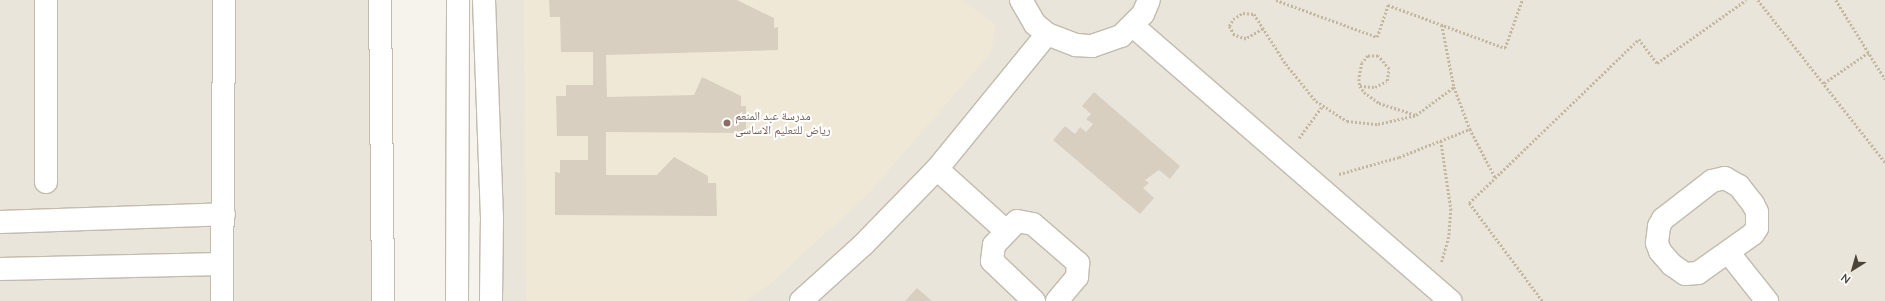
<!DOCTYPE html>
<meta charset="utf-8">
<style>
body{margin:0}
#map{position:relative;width:1885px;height:301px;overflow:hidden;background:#f6f3ec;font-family:Lato,"Noto Naskh Arabic",sans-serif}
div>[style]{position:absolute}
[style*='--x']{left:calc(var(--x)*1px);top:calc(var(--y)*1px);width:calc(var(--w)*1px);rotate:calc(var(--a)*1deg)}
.residential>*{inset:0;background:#eae5da;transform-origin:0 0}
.education>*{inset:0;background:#efe8d6}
.building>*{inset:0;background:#d8cfc1}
.path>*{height:2.5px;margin-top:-1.25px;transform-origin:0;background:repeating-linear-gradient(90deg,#c4b79f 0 2px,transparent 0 4px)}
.roads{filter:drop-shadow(1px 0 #c2bbae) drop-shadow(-1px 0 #c2bbae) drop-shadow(0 1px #c2bbae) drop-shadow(0 -1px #c2bbae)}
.minor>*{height:22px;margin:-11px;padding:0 11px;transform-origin:11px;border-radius:11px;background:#fff}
.dots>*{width:11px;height:11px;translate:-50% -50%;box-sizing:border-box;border:2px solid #fff;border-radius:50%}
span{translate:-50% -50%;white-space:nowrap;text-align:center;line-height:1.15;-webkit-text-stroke:4px #fff;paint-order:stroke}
.education-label{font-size:12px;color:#785e54}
.left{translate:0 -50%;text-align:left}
.north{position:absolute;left:1833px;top:249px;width:40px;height:40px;-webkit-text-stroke:3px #fff;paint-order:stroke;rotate:217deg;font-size:11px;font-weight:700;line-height:16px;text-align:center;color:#4b4439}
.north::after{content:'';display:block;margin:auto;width:14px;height:18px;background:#4b4439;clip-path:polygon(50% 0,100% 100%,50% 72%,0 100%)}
</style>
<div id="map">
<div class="residential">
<div style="left:0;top:0;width:387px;height:301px"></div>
<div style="left:480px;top:0;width:1405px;height:301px"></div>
</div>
<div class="education">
<div style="clip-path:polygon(524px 0,962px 0,996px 25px,991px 52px,868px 194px,770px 284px,745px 301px,526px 301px)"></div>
</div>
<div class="building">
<div style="clip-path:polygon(549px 0,737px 0,774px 18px,774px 28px,778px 27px,778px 50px,606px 55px,607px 97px,694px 95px,702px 77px,741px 96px,741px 106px,746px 106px,746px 133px,606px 132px,606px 175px,657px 175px,674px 157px,708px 176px,708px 183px,716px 183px,717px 216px,555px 215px,555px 172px,560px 173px,560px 160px,588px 160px,588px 136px,557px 136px,556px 96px,566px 96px,566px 85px,593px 85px,593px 52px,561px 52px,560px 17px,550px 17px)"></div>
<div style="clip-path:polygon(1094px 92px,1180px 166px,1170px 179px,1159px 170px,1145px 180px,1149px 183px,1143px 188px,1154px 198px,1140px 214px,1053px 140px,1065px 126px,1075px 134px,1080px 127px,1086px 132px,1093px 124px,1086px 119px,1091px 114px,1082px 106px)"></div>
<div style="clip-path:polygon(917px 288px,932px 301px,905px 301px)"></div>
</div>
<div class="path">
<div style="--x:1276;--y:0;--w:108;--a:20.1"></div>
<div style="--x:1377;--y:37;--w:34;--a:-71"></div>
<div style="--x:1388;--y:5;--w:125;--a:20.2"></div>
<div style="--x:1505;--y:48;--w:51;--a:-70.5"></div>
<div style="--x:1758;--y:0;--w:206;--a:51.9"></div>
<div style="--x:1836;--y:0;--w:93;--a:58.2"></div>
<div style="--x:1442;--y:25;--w:63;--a:79"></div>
<div style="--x:1454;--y:87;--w:45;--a:69.1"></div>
<div style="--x:1470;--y:129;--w:54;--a:62.5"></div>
<div style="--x:1263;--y:29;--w:20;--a:150"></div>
<div style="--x:1246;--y:39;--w:13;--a:-162"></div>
<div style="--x:1234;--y:35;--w:10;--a:-119"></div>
<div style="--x:1229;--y:26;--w:8;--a:-60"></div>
<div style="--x:1233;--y:19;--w:12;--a:-31"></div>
<div style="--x:1243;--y:13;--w:11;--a:5"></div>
<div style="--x:1254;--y:14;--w:59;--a:57.4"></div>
<div style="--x:1286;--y:64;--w:48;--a:51"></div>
<div style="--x:1316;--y:101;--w:37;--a:33"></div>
<div style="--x:1347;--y:121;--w:31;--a:6"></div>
<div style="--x:1378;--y:124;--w:39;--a:-13"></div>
<div style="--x:1416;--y:115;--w:47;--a:-36.4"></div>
<div style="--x:1824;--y:83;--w:55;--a:-34.6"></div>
<div style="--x:1360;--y:86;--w:15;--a:4"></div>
<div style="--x:1375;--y:87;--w:13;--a:-27"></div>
<div style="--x:1387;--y:81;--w:12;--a:-81"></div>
<div style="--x:1389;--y:69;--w:17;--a:-130"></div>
<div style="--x:1378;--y:56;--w:10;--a:180"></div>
<div style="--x:1368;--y:56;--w:9;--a:131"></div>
<div style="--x:1362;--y:63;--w:16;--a:101"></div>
<div style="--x:1359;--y:79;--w:7;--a:82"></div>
<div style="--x:1360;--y:86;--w:7;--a:56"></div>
<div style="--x:1364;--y:92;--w:19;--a:36"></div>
<div style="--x:1379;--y:103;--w:39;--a:18"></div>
<div style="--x:1299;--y:138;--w:39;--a:-54"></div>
<div style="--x:1441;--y:141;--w:69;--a:81.6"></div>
<div style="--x:1451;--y:209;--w:28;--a:94"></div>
<div style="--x:1449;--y:237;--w:26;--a:106"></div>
<div style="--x:1339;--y:174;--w:62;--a:-15.8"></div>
<div style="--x:1399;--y:157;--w:76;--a:-21.5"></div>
<div style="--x:1542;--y:301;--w:122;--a:-126.7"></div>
<div style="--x:1469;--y:203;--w:236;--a:-44"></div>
<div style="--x:1639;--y:39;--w:30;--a:53"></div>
<div style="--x:1657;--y:63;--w:109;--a:-35.3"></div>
</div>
<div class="roads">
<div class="minor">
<div style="--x:46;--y:0;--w:182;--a:90"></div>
<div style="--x:380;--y:0;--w:301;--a:89.4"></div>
<div style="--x:484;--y:0;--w:217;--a:87.9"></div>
<div style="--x:492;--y:217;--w:84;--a:90.7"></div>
<div style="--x:1021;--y:0;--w:28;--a:60"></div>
<div style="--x:1035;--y:24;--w:16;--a:40"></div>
<div style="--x:1047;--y:34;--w:31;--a:21"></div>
<div style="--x:1076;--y:45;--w:16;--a:4"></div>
<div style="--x:1092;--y:46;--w:31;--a:-19"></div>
<div style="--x:1121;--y:36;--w:31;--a:-45"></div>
<div style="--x:1143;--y:14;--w:15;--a:-67"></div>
<div style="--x:1133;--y:26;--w:420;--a:40.9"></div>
<div style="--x:937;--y:169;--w:93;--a:41.9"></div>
<div style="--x:1725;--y:178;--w:16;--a:30"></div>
<div style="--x:1739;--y:186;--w:23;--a:52"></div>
<div style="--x:1753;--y:204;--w:9;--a:63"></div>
<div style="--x:1757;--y:212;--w:16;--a:90"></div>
<div style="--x:1757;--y:228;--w:7;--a:124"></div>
<div style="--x:1753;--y:234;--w:67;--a:144.7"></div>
<div style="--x:1698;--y:273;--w:13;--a:176"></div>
<div style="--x:1685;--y:274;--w:16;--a:-145"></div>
<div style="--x:1672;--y:265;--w:18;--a:-131"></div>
<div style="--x:1660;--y:251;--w:9;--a:-111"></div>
<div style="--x:1657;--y:243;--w:17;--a:-83"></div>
<div style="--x:1659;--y:226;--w:8;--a:-60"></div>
<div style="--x:1663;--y:219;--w:62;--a:-37.8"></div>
<div style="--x:1712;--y:181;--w:13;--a:-13"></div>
<div style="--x:0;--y:222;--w:224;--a:-2"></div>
<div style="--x:1728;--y:252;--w:63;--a:51.5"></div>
<div style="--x:0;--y:269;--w:222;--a:-1.3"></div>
<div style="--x:222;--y:301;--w:301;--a:-89.6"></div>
<div style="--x:457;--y:301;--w:301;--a:-89.8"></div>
<div style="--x:801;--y:301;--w:84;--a:-42.1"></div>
<div style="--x:863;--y:245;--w:106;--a:-45.8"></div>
<div style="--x:937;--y:169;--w:174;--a:-50.8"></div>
<div style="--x:1034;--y:301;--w:58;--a:-136.4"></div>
<div style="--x:992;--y:261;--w:16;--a:-83"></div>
<div style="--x:994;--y:245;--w:33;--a:-46"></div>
<div style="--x:1017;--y:221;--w:16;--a:11"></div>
<div style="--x:1033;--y:224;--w:60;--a:40.9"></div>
<div style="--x:1078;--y:263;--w:14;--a:94"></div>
<div style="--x:1077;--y:277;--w:31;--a:130"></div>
</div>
</div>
<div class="dots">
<div style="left:727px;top:123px;background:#8d6e63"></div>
</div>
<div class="education-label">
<span class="left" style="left:735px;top:123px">مدرسة عبد المنعم<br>رياض للتعليم الاساسى</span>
</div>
<div class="north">N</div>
</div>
